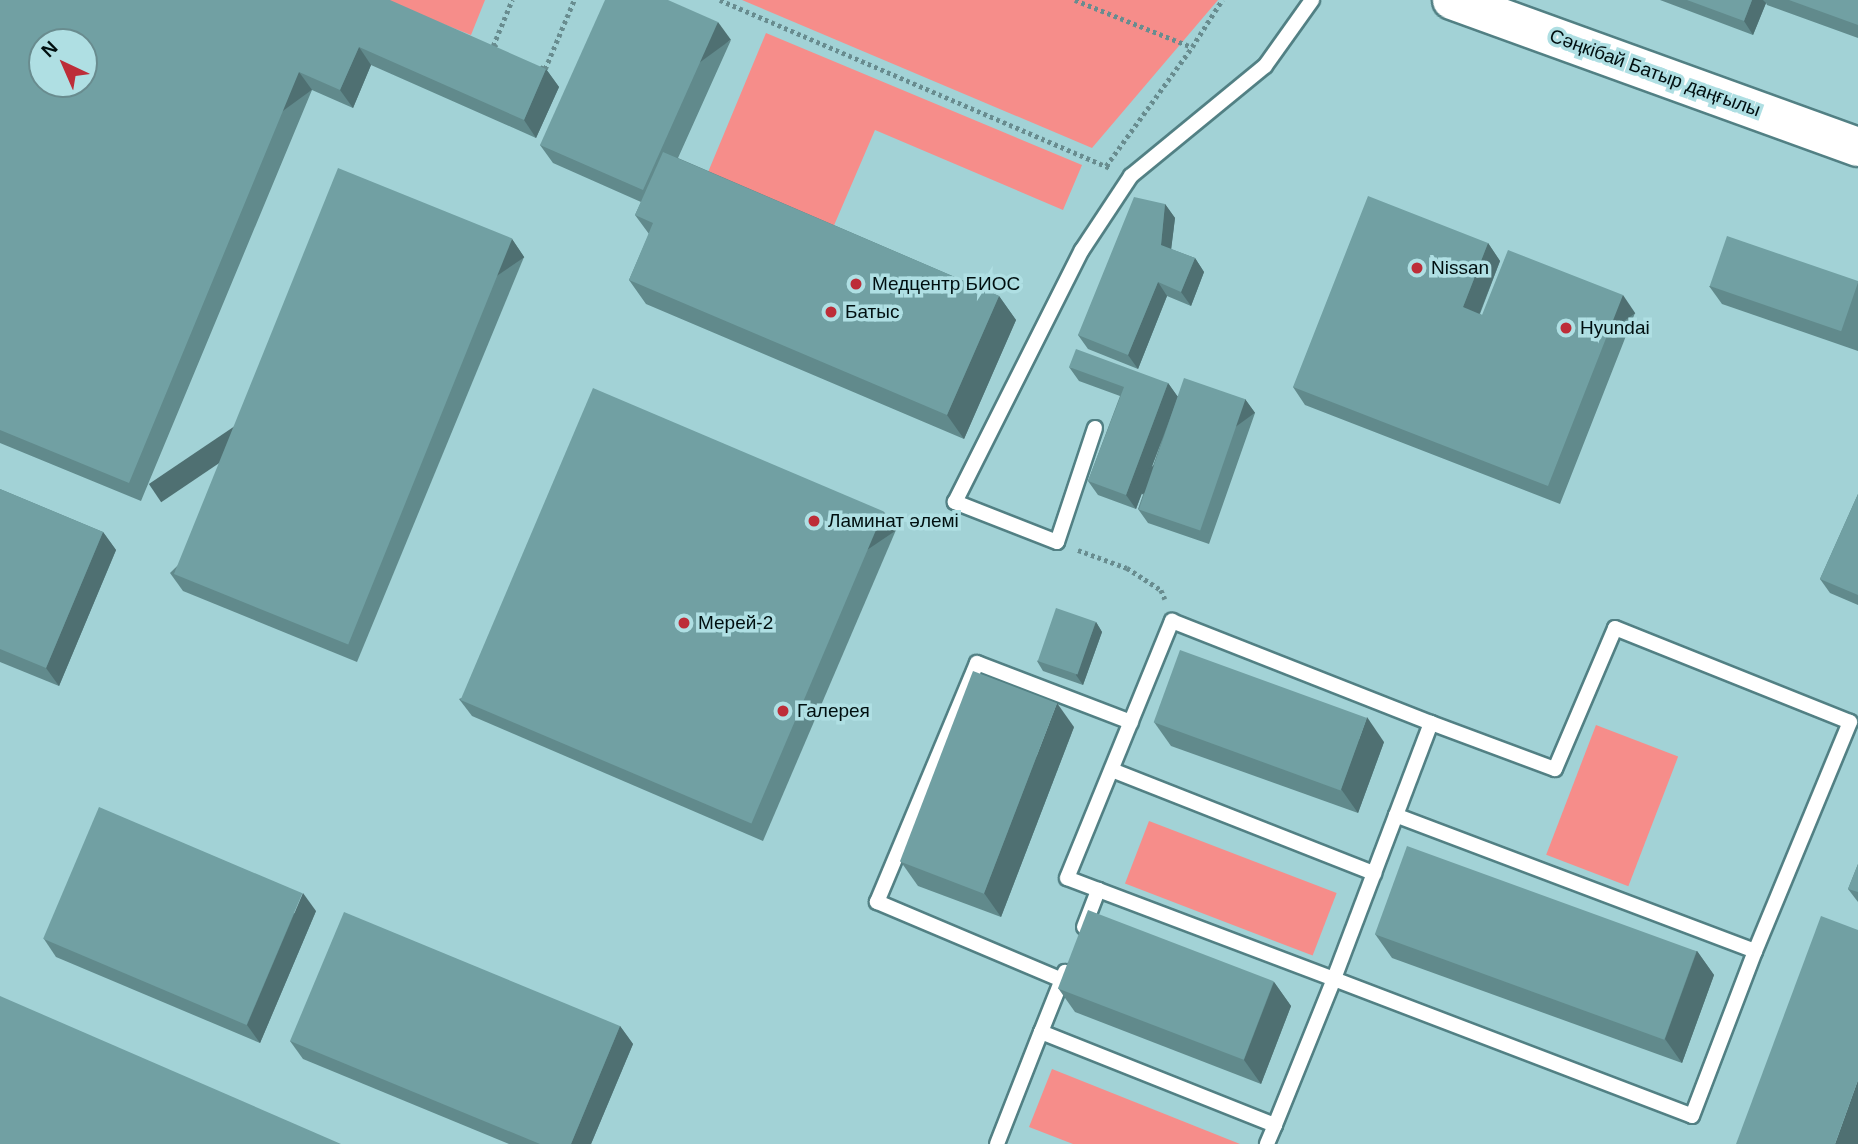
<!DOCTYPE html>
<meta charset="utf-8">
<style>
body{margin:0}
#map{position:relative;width:1858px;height:1144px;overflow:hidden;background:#a2d2d6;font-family:Arial,sans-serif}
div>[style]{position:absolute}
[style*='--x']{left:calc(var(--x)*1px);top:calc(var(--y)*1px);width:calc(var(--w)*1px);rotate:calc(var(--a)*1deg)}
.green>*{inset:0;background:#f68d8a;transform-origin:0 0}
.path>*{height:4.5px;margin-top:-2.25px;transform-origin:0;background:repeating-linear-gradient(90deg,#688c8f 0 3.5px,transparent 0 7px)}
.roads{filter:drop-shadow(2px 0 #528084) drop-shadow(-2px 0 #528084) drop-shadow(0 2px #528084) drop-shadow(0 -2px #528084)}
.lane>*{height:14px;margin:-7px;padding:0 7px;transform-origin:7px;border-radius:7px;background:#fff}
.secondary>*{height:38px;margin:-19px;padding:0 19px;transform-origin:19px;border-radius:19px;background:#fff}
.wall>*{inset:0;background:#618a8c}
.shaded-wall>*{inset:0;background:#4f7072;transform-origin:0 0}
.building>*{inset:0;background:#71a0a3;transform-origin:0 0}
.dots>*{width:19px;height:19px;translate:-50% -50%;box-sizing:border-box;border:4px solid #afdfe3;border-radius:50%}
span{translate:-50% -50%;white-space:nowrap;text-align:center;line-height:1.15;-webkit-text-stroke:7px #afdfe3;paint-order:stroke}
.street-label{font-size:19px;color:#000f10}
.poi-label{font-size:19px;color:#000f10}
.left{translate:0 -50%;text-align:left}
.north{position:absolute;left:28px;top:28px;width:70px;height:70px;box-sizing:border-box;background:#afdfe3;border:2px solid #698c8f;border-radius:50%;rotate:316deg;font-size:19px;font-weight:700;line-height:28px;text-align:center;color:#000f10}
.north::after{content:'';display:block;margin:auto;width:24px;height:32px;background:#bd2d38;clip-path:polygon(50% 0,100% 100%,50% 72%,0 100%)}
</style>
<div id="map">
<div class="green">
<div style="clip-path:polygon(383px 0,485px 0,471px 35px)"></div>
<div style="clip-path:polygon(742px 0,1218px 0,1092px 148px)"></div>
<div style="clip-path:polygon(766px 33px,1082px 165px,1063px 210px,875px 130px,832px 230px,706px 177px)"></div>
<div style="left:1596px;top:725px;width:88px;height:139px;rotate:21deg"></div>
<div style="left:1149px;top:821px;width:201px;height:67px;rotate:21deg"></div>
<div style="clip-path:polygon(1052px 1069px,1240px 1144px,1073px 1144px,1029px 1127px)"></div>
</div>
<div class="path">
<div style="--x:720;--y:0;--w:426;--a:23.3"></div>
<div style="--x:1075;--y:0;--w:126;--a:21.9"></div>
<div style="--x:497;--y:48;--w:4;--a:-153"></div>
<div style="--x:493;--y:46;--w:50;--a:-67.6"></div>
<div style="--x:540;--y:67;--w:5;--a:22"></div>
<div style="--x:545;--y:69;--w:75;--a:-67.2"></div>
<div style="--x:1106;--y:166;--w:147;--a:-54.1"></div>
<div style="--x:1192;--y:47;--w:56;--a:-57.4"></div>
<div style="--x:1078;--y:550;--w:52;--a:20.2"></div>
<div style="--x:1127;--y:568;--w:40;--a:32.9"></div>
<div style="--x:1161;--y:590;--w:10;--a:66"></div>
</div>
<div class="roads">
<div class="lane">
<div style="--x:1095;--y:428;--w:120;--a:108.4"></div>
<div style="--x:1057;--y:542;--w:110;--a:-158.6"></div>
<div style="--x:955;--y:502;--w:282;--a:-63.3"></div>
<div style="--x:1082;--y:250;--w:89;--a:-56.5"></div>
<div style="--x:1131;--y:176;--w:173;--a:-39.4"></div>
<div style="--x:1265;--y:66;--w:81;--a:-54.5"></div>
<div style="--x:1172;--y:621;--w:278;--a:21.5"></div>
<div style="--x:1431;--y:723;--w:274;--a:110.8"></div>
<div style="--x:1334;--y:979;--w:285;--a:-159.3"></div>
<div style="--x:1067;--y:878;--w:278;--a:-67.8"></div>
<div style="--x:1431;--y:723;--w:132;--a:20.4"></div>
<div style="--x:1555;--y:769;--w:153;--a:-66.9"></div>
<div style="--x:1615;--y:628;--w:253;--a:21.8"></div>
<div style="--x:1850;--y:722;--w:248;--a:112.5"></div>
<div style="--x:1112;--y:770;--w:282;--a:21.5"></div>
<div style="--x:1084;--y:927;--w:40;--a:-69"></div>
<div style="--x:1062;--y:980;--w:201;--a:-157.1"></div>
<div style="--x:877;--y:902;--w:259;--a:-67.3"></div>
<div style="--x:977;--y:663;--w:165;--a:21"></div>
<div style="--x:1041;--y:1032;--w:65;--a:-68.2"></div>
<div style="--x:1275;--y:1125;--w:157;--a:-68"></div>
<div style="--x:1334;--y:979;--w:383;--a:20.9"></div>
<div style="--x:1692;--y:1116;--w:177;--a:-69.1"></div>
<div style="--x:1755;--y:951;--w:384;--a:-159.3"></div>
<div style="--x:997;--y:1144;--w:120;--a:-68.6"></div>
<div style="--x:1041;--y:1032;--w:252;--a:21.7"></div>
<div style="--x:1275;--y:1125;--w:21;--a:113"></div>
</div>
<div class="secondary">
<div style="--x:1452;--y:0;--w:432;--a:19.9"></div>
</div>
</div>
<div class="wall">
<div style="clip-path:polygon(0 0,546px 69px,559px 87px,536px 138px,371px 65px,353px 108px,312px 90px,141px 501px,0 443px)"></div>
<div style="clip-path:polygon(1660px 0,1858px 0,1858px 38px,1767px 5px,1766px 3px,1753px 35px)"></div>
<div style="clip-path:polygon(731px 40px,678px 158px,999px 296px,1016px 320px,964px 439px,646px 304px,629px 280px,649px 234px,635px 215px,641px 202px,553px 163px,540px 145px)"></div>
<div style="clip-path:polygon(1165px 204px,1175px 218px,1171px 249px,1195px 258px,1204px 272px,1191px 306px,1167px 296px,1138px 369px,1088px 349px,1078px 335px)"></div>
<div style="clip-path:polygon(512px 239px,524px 257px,357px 662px,183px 591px,170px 573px)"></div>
<div style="clip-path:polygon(1488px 243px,1500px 261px,1480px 314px,1482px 315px,1635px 313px,1560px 504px,1305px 405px,1293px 387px)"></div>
<div style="clip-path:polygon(1858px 282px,1858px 351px,1722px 304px,1709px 286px)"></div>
<div style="clip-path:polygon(1069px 367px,1168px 383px,1177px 396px,1245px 399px,1255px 413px,1209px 544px,1148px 523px,1138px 509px,1163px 437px,1136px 509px,1098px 495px,1088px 481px,1120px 396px,1079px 381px)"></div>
<div style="clip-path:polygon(0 489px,103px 532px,116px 550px,59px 686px,0 662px)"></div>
<div style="clip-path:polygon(1858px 494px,1858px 605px,1830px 593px,1820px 579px)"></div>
<div style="clip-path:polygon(896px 530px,763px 841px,472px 716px,459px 699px)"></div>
<div style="clip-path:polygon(1096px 622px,1102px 632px,1083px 685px,1043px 671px,1037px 661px)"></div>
<div style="clip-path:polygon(1154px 722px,1384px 742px,1358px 813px,1171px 746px)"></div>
<div style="clip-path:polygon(1074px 727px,1001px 917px,918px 886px,901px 862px)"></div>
<div style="clip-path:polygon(1858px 864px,1858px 902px,1848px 889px)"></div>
<div style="clip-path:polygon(316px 911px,260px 1043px,56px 957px,44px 939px)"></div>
<div style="clip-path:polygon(1375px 934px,1697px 951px,1714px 975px,1682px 1063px,1392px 958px)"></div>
<div style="clip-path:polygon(1274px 982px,1291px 1006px,1261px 1084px,1075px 1012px,1058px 988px)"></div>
<div style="clip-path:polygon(620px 1026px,633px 1044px,591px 1144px,509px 1144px,303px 1059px,290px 1041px)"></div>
</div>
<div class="shaded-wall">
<div style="clip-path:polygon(1752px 0,1763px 0,1766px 3px,1753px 35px,1744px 21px)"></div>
<div style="left:718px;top:22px;width:22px;height:184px;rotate:54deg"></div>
<div style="clip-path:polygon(359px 47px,371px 65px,353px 108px,340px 90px)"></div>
<div style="clip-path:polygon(546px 69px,559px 87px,536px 138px,524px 120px)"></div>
<div style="left:299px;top:72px;width:22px;height:445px;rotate:54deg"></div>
<div style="clip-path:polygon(1165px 204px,1175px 218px,1170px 259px,1161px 245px)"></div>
<div style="left:512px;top:239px;width:22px;height:438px;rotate:56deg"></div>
<div style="clip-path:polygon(1488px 243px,1500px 261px,1475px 325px,1463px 307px)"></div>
<div style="clip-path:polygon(1195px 258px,1204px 272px,1191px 306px,1181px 292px)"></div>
<div style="clip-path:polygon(1158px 282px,1167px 296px,1138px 369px,1128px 355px)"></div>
<div style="left:1623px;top:295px;width:22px;height:205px;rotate:56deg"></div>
<div style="clip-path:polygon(999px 296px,1016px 320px,964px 439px,947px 415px)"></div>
<div style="clip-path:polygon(1168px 383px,1178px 397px,1136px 509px,1126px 495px)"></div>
<div style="left:1245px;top:399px;width:17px;height:139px;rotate:54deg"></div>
<div style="left:884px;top:512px;width:22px;height:339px;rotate:56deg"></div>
<div style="clip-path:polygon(103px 532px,116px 550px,59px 686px,46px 668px)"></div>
<div style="clip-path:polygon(1096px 622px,1102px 632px,1083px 685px,1076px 675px)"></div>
<div style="clip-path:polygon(1057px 703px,1074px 727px,1001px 917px,984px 893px)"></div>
<div style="clip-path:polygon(1367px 717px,1384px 742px,1358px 813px,1341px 789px)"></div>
<div style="clip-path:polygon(303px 893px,316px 911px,260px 1043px,247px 1025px)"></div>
<div style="clip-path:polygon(1697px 951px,1714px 975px,1682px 1063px,1665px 1039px)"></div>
<div style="clip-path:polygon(1274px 982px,1291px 1006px,1261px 1084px,1244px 1060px)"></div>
<div style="clip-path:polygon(620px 1026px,633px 1044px,591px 1144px,571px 1144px)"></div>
<div style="clip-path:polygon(1858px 1080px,1858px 1144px,1835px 1144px)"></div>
</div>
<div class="building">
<div style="clip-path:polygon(evenodd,0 0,390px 0,546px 69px,524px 120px,359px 47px,340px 90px,299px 72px,129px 483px,0 430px,0 0,42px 42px,84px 42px,84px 84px,42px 84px,42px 42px)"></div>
<div style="clip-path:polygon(605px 0,668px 0,718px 22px,643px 190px,540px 145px)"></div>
<div style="clip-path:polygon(1687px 0,1752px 0,1744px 21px)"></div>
<div style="clip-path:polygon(1789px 0,1858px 0,1858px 25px)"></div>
<div style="clip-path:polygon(663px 152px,999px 296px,947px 415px,629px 280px,653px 223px,635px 215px)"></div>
<div style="left:338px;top:168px;width:188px;height:438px;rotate:22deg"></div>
<div style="clip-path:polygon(1368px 196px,1488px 243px,1463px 307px,1482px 315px,1508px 250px,1623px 295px,1548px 486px,1293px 387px)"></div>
<div style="clip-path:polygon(1134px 197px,1165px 204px,1161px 245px,1195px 258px,1181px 292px,1158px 282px,1128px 355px,1078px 335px)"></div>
<div style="left:1727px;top:236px;width:139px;height:53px;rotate:19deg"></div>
<div style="clip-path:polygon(1076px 349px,1168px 383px,1126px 495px,1088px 481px,1124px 387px,1069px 367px)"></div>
<div style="left:1184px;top:378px;width:65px;height:139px;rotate:19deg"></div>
<div style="left:593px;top:388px;width:316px;height:339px;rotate:23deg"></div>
<div style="clip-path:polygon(0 489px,103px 532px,46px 668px,0 649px)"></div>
<div style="clip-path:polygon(1858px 494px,1858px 595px,1820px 579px)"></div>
<div style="left:1056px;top:608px;width:42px;height:56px;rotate:19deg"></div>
<div style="left:1180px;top:650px;width:199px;height:77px;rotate:20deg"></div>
<div style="left:973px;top:671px;width:90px;height:204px;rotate:21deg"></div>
<div style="left:99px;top:807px;width:221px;height:143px;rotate:23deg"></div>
<div style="left:1407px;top:846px;width:308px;height:94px;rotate:20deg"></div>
<div style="clip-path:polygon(1858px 864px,1858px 892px,1848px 889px)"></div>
<div style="left:1088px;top:910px;width:199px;height:84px;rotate:21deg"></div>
<div style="clip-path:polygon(344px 912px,620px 1026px,571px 1144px,540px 1144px,290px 1041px)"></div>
<div style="clip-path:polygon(1821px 916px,1858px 930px,1858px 1080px,1835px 1144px,1736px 1144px)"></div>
<div style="clip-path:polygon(0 996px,341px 1144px,0 1144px)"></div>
</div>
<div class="dots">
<div style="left:1417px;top:268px;background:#bd2d38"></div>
<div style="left:856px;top:284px;background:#bd2d38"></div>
<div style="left:831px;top:312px;background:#bd2d38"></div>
<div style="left:1566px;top:328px;background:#bd2d38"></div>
<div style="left:814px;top:521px;background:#bd2d38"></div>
<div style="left:684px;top:623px;background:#bd2d38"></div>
<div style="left:783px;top:711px;background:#bd2d38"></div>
</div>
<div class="street-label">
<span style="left:1655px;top:73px;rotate:20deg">Сәңкібай Батыр даңғылы</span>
</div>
<div class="poi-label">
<span class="left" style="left:1431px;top:268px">Nissan</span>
<span class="left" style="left:872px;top:284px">Медцентр БИОС</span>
<span class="left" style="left:845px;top:312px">Батыс</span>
<span class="left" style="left:1580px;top:328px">Hyundai</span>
<span class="left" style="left:828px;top:521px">Ламинат әлемі</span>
<span class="left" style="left:698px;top:623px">Мерей-2</span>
<span class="left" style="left:797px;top:711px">Галерея</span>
</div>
<div class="north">N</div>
</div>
